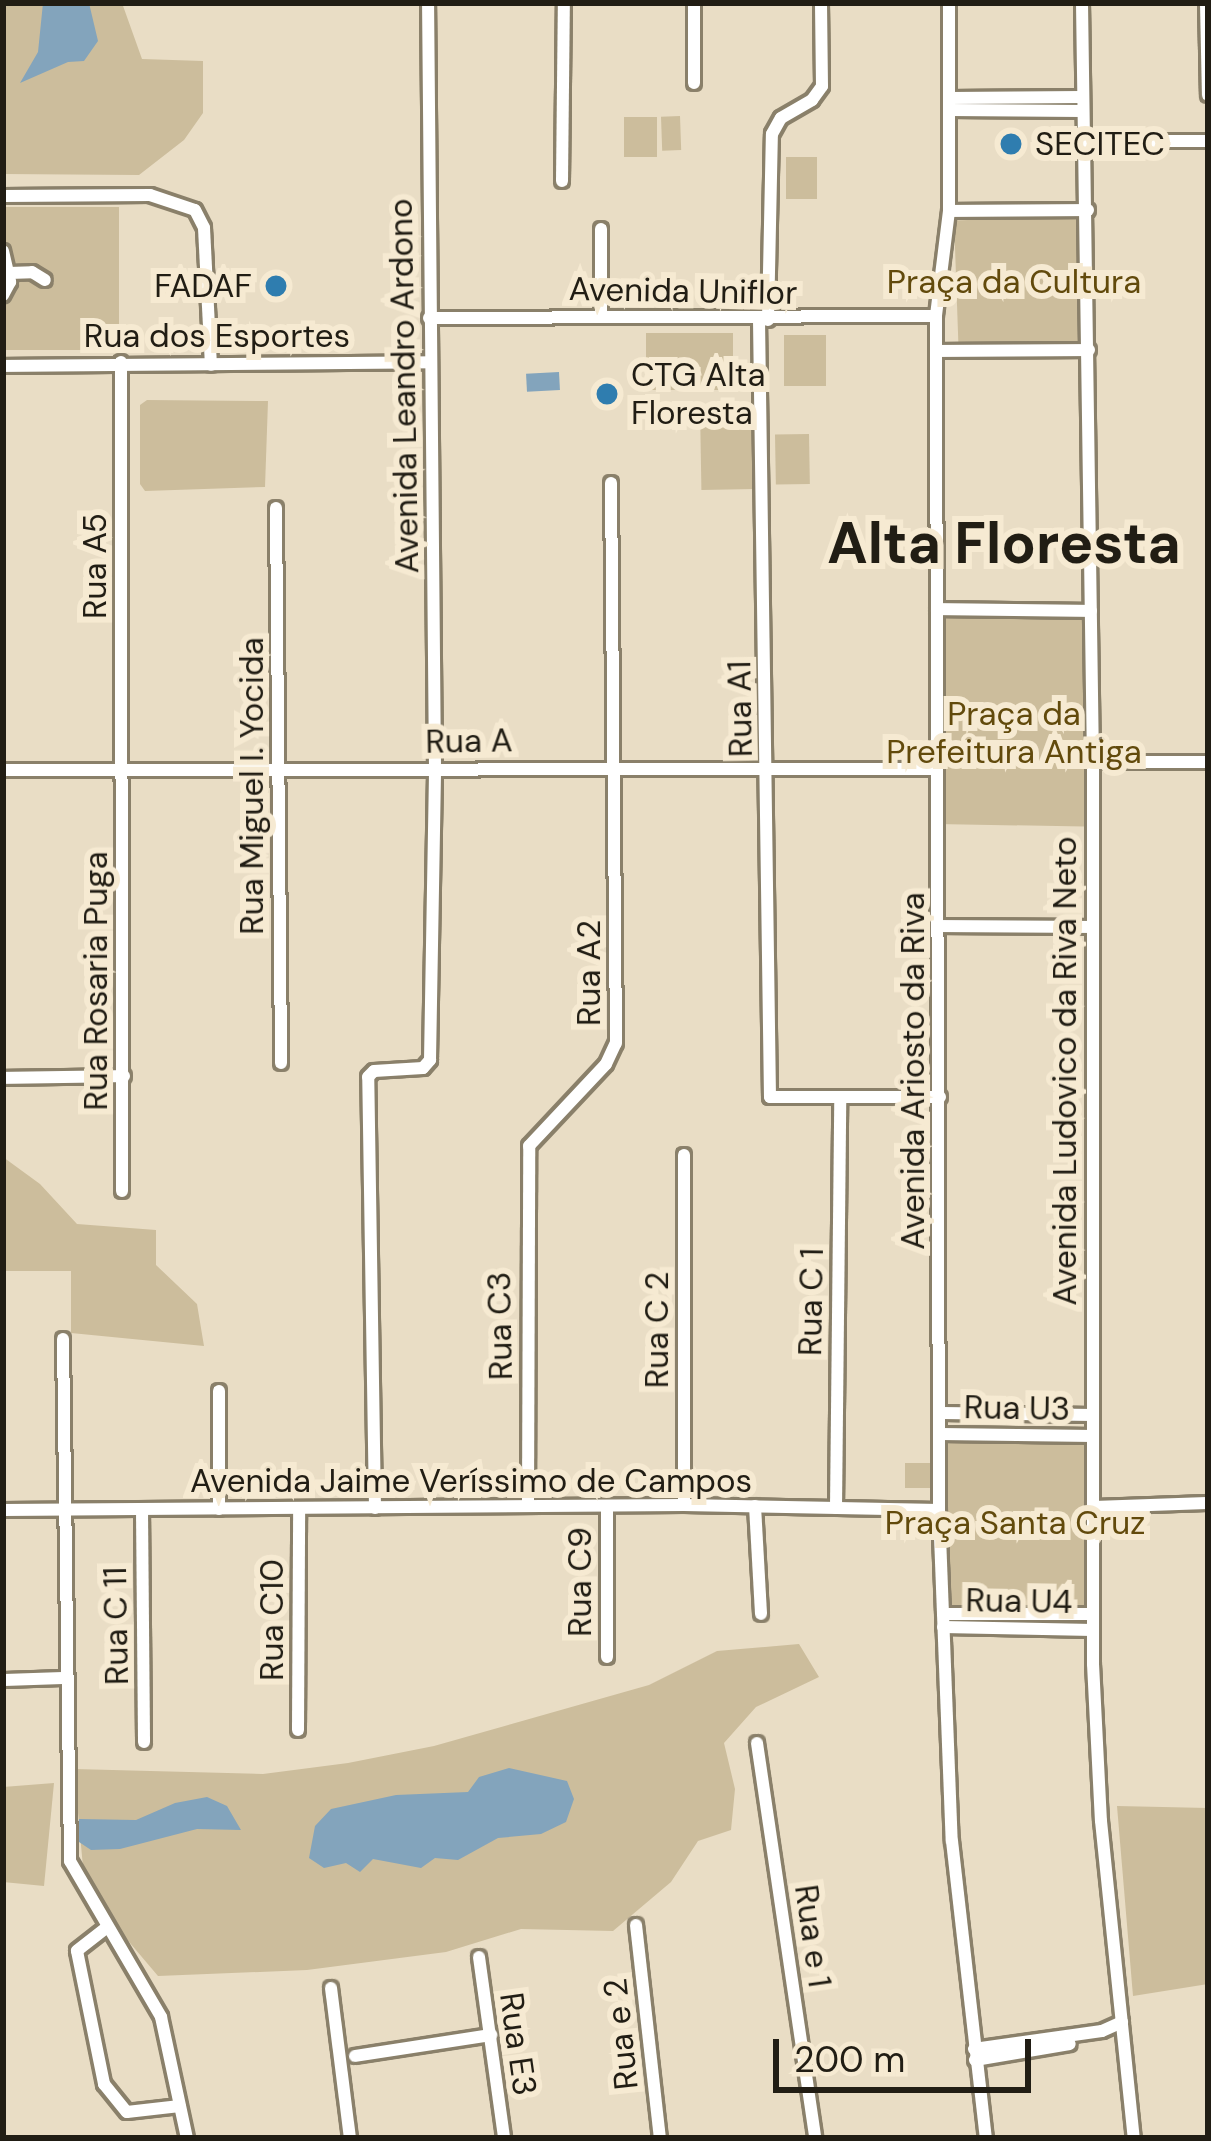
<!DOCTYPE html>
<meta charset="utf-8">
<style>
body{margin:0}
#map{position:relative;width:1211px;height:2141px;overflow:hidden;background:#e9ddc5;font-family:"DM Sans",sans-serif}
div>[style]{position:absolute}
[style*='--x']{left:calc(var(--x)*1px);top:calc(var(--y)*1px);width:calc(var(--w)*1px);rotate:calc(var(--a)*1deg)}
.green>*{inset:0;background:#ccbd9c;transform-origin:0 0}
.water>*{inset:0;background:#83a4bc;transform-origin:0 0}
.roads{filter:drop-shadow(3px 0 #8a806a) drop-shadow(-3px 0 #8a806a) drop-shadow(0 3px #8a806a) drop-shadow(0 -3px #8a806a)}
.minor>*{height:12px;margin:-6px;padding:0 6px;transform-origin:6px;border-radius:6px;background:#fff}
.dots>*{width:33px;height:33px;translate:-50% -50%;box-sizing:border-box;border:6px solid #f6ead2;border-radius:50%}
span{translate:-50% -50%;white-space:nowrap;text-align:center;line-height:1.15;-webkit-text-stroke:12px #f6ead2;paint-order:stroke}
.poi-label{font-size:33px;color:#211d14}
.left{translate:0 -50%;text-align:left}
.right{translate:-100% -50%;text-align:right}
.park-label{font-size:33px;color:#624a0c}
.street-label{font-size:33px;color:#211d14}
.town-label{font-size:57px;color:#211d14;font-weight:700}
.frame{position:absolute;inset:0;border:6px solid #211d14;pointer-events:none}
.scale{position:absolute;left:773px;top:2039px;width:258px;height:54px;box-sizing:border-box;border:6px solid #211d14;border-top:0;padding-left:15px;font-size:36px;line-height:42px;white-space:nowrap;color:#211d14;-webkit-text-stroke:9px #f6ead2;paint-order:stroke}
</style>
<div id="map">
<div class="green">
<div style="clip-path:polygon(3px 3px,122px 3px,142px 59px,203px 61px,203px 113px,184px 140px,139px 175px,3px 174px)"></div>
<div style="left:680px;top:116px;width:34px;height:19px;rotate:88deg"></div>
<div style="left:624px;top:117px;width:33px;height:40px"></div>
<div style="left:786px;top:157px;width:31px;height:42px"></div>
<div style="left:3px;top:207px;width:116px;height:143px"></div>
<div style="left:1081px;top:216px;width:129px;height:127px;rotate:88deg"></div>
<div style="left:646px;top:333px;width:87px;height:57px"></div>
<div style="left:784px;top:335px;width:42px;height:51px"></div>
<div style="clip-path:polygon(147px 400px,268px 401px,265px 487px,145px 491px,140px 484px,140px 405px)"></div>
<div style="left:753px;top:408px;width:81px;height:53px;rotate:89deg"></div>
<div style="left:809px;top:434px;width:50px;height:34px;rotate:89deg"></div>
<div style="left:940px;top:612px;width:148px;height:212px;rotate:1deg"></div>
<div style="clip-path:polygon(3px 1157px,40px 1184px,77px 1224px,156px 1230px,156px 1265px,197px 1304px,204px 1346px,71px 1333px,71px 1271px,3px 1271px)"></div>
<div style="clip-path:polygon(946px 1439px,1085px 1441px,1088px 1607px,949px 1605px,942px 1507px)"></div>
<div style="left:905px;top:1463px;width:29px;height:25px"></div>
<div style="clip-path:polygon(799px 1644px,819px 1677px,756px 1707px,724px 1743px,735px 1789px,731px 1830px,698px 1841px,671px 1882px,613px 1931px,521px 1929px,446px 1952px,307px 1970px,158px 1976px,119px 1930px,83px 1867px,74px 1769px,263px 1774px,348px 1763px,434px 1746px,649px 1685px,717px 1651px)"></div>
<div style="clip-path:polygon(54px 1783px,44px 1886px,3px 1882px,3px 1787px)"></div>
<div style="clip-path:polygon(1117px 1806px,1208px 1808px,1208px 1984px,1133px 1996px)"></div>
</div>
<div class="water">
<div style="clip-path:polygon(43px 3px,89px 3px,98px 41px,84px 61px,68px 62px,20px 83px,38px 52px)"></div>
<div style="left:559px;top:372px;width:18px;height:33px;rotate:87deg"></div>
<div style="clip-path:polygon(509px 1768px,567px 1781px,574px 1799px,566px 1822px,541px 1834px,498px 1838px,458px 1860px,435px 1858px,421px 1868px,373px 1859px,360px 1872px,346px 1863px,324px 1868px,309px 1858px,315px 1826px,331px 1809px,396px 1795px,468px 1792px,479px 1777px)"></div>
<div style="clip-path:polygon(207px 1797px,227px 1806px,241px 1830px,197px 1829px,120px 1849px,91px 1850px,76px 1840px,79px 1819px,136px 1820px,175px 1803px)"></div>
</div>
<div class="roads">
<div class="minor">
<div style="--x:694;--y:3;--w:80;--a:90"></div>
<div style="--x:949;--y:3;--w:208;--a:90"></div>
<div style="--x:949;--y:211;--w:106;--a:97.1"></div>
<div style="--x:936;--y:316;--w:1194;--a:89.86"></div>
<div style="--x:939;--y:1510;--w:331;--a:87.8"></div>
<div style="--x:952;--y:1841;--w:299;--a:83.5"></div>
<div style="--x:1082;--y:3;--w:759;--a:89.17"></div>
<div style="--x:1093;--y:762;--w:902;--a:90"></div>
<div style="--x:1093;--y:1664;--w:157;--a:87.1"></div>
<div style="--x:1101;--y:1821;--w:319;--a:84.1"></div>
<div style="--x:1206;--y:3;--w:92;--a:88.8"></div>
<div style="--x:950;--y:98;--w:132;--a:-0.4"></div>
<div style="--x:950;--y:110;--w:133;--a:0.4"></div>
<div style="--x:1086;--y:141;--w:122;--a:0"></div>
<div style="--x:562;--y:181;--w:178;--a:-89.4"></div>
<div style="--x:3;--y:196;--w:147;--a:-0.4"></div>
<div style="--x:150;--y:195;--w:47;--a:18.4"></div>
<div style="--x:195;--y:210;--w:20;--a:63"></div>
<div style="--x:204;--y:228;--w:137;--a:87.1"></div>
<div style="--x:949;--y:211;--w:139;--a:-0.4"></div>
<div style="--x:3;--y:251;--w:32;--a:77"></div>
<div style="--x:10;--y:282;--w:15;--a:118"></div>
<div style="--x:9;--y:273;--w:23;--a:-2"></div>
<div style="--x:32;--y:272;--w:15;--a:32"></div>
<div style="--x:601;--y:316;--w:87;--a:-90"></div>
<div style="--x:429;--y:318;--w:507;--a:-0.23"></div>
<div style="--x:759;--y:320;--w:777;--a:89.19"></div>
<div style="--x:770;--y:1097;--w:170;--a:0"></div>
<div style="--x:768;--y:320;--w:186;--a:-88.8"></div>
<div style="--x:772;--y:134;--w:18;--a:-61"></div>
<div style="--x:781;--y:118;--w:36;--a:-30"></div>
<div style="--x:812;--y:100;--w:17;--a:-54"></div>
<div style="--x:822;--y:86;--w:83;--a:-90.7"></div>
<div style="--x:938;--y:351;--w:151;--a:-0.4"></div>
<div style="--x:121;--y:362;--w:829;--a:89.93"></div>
<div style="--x:3;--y:366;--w:427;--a:-0.5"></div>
<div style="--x:276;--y:508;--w:555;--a:89.48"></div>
<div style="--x:937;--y:609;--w:154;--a:0.7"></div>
<div style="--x:1093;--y:762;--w:115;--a:0"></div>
<div style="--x:3;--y:770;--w:933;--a:-0.06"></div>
<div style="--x:941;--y:926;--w:150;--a:0.4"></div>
<div style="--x:3;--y:1078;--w:121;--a:-0.9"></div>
<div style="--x:684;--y:1155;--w:350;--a:90"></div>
<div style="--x:63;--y:1339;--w:522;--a:89.23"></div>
<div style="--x:70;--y:1861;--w:181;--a:59.7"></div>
<div style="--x:161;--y:2017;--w:124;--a:77.9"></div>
<div style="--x:219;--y:1391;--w:118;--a:90"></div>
<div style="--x:942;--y:1413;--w:151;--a:0.8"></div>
<div style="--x:941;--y:1434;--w:152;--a:0.8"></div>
<div style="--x:528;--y:1506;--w:360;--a:-89.8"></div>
<div style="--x:529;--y:1146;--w:112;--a:-46.8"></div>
<div style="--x:606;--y:1064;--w:23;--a:-65"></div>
<div style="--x:616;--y:1043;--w:560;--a:-90.51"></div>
<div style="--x:755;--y:1506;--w:108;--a:86.8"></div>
<div style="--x:1093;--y:1507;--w:115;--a:-2"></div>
<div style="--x:375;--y:1508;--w:431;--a:-90.9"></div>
<div style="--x:368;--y:1077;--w:8;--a:-45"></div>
<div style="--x:374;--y:1071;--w:49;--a:-3.5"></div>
<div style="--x:423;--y:1068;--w:11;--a:-49"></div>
<div style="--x:430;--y:1060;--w:292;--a:-89"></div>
<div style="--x:435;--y:768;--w:765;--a:-90.52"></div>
<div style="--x:836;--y:1508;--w:411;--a:-89.4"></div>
<div style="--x:3;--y:1510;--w:681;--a:-0.42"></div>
<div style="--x:684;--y:1505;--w:255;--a:1.1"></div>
<div style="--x:142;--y:1510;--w:232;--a:89.5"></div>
<div style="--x:943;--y:1614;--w:150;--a:0"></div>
<div style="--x:943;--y:1627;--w:150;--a:1.1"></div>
<div style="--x:607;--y:1657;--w:150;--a:-90"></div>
<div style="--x:3;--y:1680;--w:61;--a:-1.9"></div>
<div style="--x:298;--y:1730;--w:220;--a:-89.7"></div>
<div style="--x:757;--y:1743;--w:399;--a:81.6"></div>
<div style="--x:636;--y:1925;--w:214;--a:83.6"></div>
<div style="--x:106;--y:1928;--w:37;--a:142"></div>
<div style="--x:77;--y:1951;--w:136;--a:78.5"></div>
<div style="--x:104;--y:2084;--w:36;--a:51"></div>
<div style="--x:127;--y:2112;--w:53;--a:-6.5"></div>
<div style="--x:479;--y:1957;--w:183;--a:82.1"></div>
<div style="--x:331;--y:1988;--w:151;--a:82.8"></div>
<div style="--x:974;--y:2049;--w:129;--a:-8"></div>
<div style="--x:1102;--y:2031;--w:22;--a:-24"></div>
<div style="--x:355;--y:2056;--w:138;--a:-8.8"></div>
<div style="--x:975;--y:2060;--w:96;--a:-9.6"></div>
</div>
</div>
<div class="dots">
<div style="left:1011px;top:144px;background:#2f7daf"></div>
<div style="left:276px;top:286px;background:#2f7daf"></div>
<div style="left:607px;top:394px;background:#2f7daf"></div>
</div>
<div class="poi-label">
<span class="left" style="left:1035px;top:144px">SECITEC</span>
<span class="right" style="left:252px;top:286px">FADAF</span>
<span class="left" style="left:631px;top:394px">CTG Alta<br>Floresta</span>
</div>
<div class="park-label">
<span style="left:1014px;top:282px">Praça da Cultura</span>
<span style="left:1014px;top:733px">Praça da<br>Prefeitura Antiga</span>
<span style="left:1015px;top:1523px">Praça Santa Cruz</span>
</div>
<div class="street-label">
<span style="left:683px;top:291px;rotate:1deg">Avenida Uniflor</span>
<span style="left:217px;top:336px">Rua dos Esportes</span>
<span style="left:404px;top:386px;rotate:-91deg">Avenida Leandro Ardono</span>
<span style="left:95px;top:566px;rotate:-90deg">Rua A5</span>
<span style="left:740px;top:709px;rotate:-91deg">Rua A1</span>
<span style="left:469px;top:741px;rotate:-1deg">Rua A</span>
<span style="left:252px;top:786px;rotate:-90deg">Rua Miguel I. Yocida</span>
<span style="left:589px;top:973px;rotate:-90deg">Rua A2</span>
<span style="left:96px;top:981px;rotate:-90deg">Rua Rosaria Puga</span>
<span style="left:913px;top:1071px;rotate:-90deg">Avenida Ariosto da Riva</span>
<span style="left:1065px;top:1071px;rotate:-90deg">Avenida Ludovico da Riva Neto</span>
<span style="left:811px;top:1302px;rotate:-89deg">Rua C 1</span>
<span style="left:500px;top:1326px;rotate:-91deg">Rua C3</span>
<span style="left:657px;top:1330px;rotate:-90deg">Rua C 2</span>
<span style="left:1017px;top:1408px;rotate:1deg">Rua U3</span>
<span style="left:471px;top:1481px">Avenida Jaime Veríssimo de Campos</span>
<span style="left:580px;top:1582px;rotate:-90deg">Rua C9</span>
<span style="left:1019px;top:1601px;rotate:1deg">Rua U4</span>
<span style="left:272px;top:1620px;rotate:-90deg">Rua C10</span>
<span style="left:116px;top:1626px;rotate:-91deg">Rua C 11</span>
<span style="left:813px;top:1936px;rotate:82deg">Rua e 1</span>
<span style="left:621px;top:2034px;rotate:-96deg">Rua e 2</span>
<span style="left:518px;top:2044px;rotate:82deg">Rua E3</span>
</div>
<div class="town-label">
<span style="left:1004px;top:544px">Alta Floresta</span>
</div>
<div class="frame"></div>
<div class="scale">200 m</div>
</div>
